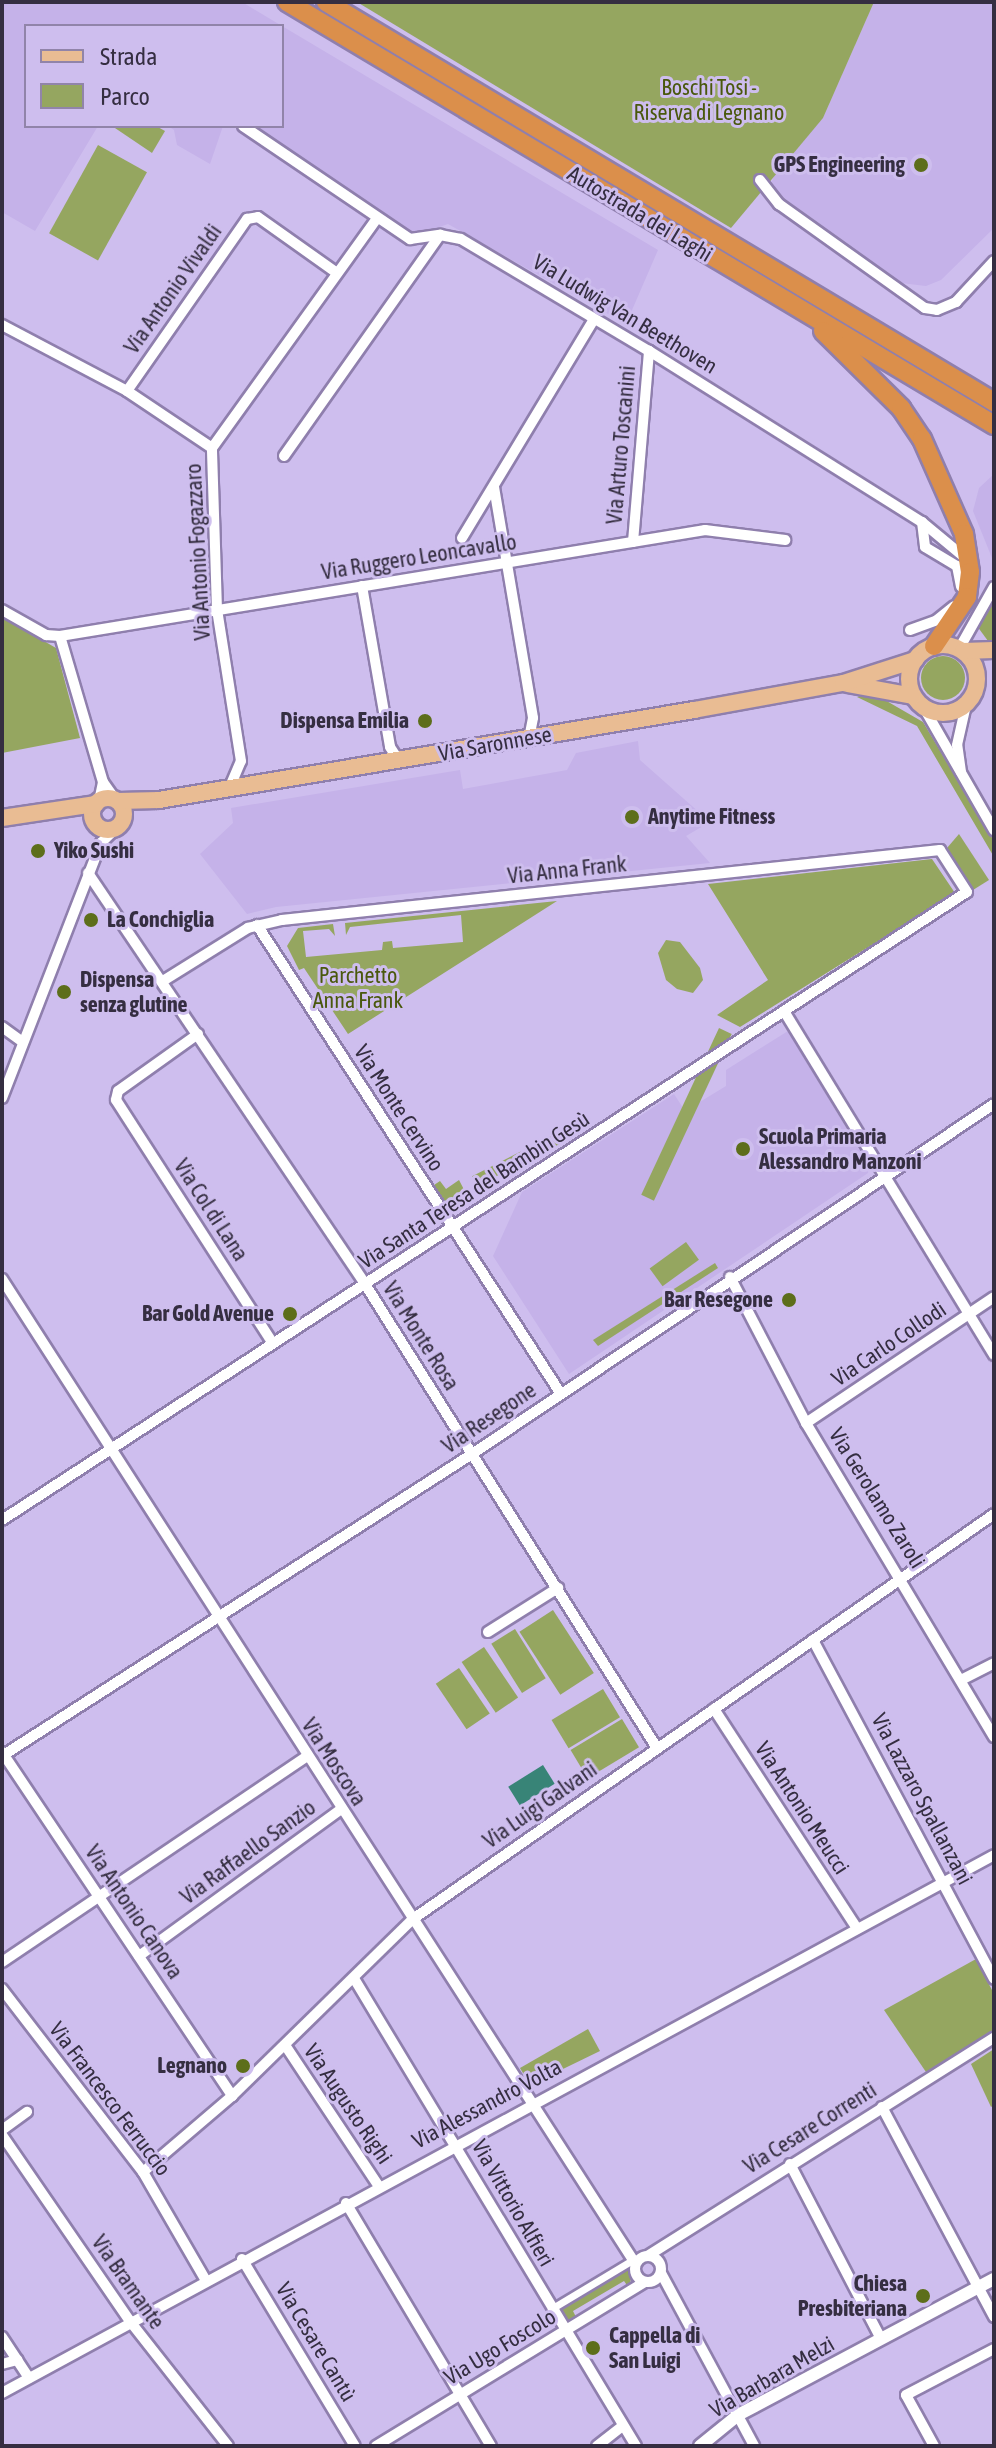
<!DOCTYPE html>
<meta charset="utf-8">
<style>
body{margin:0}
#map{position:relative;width:996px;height:2448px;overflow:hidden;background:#cebeee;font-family:"Asap Condensed",sans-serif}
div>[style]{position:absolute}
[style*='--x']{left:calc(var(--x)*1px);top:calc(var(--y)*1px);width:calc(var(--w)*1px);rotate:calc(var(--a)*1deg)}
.built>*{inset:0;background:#c5b2e9}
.green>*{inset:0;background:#95a660;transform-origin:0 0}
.round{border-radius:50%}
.water>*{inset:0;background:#388477;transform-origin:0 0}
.roads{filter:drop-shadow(2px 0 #8f7fad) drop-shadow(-2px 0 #8f7fad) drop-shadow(0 2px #8f7fad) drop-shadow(0 -2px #8f7fad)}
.pedestrian>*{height:7px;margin:-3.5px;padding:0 3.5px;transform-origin:3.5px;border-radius:3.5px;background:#fff}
.minor>*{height:10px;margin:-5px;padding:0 5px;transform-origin:5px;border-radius:5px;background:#fff}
.minor>.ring{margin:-5px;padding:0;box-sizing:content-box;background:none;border:10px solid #fff;border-radius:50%}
.tertiary>*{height:12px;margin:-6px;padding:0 6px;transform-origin:6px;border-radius:6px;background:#fff}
.primary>*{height:16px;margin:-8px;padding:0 8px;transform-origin:8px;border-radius:8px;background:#e9bc93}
.primary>.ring{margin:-8px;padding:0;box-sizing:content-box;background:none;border:16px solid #e9bc93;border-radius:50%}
.motorway>*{height:18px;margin:-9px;padding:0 9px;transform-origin:9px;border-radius:9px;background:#db8f4b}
.dots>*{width:22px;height:22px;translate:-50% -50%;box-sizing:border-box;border:4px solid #cebeee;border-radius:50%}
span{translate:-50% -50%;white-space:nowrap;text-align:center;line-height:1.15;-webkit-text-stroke:6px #cebeee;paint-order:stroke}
.park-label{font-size:22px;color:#4a580d}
.poi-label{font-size:22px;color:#352e41;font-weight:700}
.right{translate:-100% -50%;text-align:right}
.left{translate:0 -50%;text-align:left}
.street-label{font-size:22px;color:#352e41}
.frame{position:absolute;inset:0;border:4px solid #352e41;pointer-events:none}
.legend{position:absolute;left:24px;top:24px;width:260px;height:104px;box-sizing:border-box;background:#cebeee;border:2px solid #9184a9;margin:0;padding:10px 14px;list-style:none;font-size:24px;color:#352e41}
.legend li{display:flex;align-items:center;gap:16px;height:40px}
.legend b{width:40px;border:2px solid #9184a9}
</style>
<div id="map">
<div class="built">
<div style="clip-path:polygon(2px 2px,242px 2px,282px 26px,26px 26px,26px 126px,98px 126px,35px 231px,2px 212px)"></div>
<div style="clip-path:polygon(874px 2px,994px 2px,994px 228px,941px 280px,926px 286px,893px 282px,777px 196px,771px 184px,775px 173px,823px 118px)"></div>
<div style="clip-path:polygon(282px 26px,658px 250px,626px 324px,448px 224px,416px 235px,255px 126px,282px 126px)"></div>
<div style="clip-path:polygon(168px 126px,223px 126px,210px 164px,177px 145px,174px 130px)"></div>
<div style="clip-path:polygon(994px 474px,994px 563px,973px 511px,979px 488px)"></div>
<div style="clip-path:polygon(638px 741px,640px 760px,710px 822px,686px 836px,710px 863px,276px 907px,247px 914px,200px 854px,233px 823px,231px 808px,460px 770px,463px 789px,567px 770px,576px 753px)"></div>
<div style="clip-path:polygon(788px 1031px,869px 1166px,868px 1173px,569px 1374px,493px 1256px,522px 1192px,674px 1094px,685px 1111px,726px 1086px,726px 1070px)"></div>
</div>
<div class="green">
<div style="clip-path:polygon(357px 2px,874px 2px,823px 118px,731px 228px)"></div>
<div style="clip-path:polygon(112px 126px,156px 126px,165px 131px,152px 153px)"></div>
<div style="left:98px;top:145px;width:56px;height:101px;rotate:29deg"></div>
<div style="clip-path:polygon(994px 595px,994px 640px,988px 641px,977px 626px)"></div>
<div style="clip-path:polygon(2px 617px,56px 648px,80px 738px,2px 753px)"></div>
<div class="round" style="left:921px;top:656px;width:44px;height:44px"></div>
<div style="clip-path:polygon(871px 692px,923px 722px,994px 841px,994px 857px,917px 726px,857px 697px)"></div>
<div style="clip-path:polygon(959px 834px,989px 880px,973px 890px,947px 848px)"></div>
<div style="clip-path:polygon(932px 859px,955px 893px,740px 1027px,717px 1015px,768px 980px,708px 884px)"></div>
<div style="clip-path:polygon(557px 901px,348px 1034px,304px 968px,299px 970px,287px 946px,298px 928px,333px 924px,335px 936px,329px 929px,303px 931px,306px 957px,382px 950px,383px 942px,392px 941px,393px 948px,463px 942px,461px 915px,350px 927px,346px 935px,345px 923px)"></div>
<div style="clip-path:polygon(666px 940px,680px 942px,700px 968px,703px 980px,693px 993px,677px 989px,666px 980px,658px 953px)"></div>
<div style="left:719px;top:1028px;width:14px;height:184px;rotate:25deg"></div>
<div style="left:555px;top:1134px;width:11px;height:93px;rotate:63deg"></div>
<div style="clip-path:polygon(459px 1180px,471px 1203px,452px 1213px,431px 1187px,440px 1181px,446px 1189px)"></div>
<div style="left:686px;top:1242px;width:22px;height:45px;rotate:54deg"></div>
<div style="clip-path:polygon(715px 1263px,718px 1268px,598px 1346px,593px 1340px)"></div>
<div style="left:553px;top:1610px;width:75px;height:40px;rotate:57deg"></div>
<div style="left:515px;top:1629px;width:58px;height:28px;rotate:58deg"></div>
<div style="left:484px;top:1647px;width:61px;height:27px;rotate:56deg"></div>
<div style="left:459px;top:1668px;width:55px;height:28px;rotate:56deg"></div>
<div style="left:603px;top:1689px;width:33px;height:60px;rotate:59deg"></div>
<div style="left:622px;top:1719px;width:33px;height:60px;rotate:59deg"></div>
<div style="clip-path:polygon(976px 1959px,994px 1994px,994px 2034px,928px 2075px,884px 2010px)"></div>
<div style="clip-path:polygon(588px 2029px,600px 2051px,530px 2085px,520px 2068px)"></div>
<div style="clip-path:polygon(994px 2049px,994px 2105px,991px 2107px,971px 2064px)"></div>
<div style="clip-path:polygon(625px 2261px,632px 2274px,629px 2288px,624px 2281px,573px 2311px,577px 2319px,568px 2324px,555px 2302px)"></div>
</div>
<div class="water">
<div style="left:543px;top:1765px;width:22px;height:41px;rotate:58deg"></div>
</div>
<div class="roads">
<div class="pedestrian">
<div style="--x:551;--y:2309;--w:93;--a:-31"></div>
</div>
<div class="minor">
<div style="--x:243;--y:126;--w:202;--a:34.1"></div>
<div style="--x:410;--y:239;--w:30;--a:-8"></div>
<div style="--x:440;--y:235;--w:21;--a:11"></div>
<div style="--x:461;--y:239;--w:219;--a:30.8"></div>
<div style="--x:649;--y:351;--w:322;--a:32.1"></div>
<div style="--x:922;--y:522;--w:55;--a:39.8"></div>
<div style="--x:760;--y:180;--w:31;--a:52"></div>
<div style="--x:779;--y:204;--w:179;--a:35.5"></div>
<div style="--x:925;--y:308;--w:12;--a:9"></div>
<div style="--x:937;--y:310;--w:21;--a:-23"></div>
<div style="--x:956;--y:302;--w:56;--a:-47.2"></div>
<div style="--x:2;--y:325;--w:141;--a:27.8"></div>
<div style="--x:127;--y:391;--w:102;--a:33.8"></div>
<div style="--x:127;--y:391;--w:210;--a:-55.1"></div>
<div style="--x:247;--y:219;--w:11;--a:-10"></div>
<div style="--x:258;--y:217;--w:97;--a:35.3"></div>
<div style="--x:284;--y:456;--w:271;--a:-54.8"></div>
<div style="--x:494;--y:487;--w:234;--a:80.4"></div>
<div style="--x:533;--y:718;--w:20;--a:101"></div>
<div style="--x:922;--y:522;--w:25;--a:83"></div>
<div style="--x:925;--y:547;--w:37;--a:31"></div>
<div style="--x:957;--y:566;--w:21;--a:79"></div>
<div style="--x:462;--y:538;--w:253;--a:-58.9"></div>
<div style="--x:633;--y:542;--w:192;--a:-85.2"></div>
<div style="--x:362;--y:586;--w:163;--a:80.1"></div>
<div style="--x:390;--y:747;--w:17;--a:57"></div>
<div style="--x:2;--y:610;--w:51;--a:29.6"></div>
<div style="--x:46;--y:635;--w:14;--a:4"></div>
<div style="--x:60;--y:636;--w:654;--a:-9.33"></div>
<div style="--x:705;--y:530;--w:81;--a:7.1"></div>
<div style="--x:910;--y:630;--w:29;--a:-20"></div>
<div style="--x:937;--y:620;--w:22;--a:-39"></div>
<div style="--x:60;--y:636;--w:152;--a:73.6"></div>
<div style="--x:959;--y:649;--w:71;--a:-60.6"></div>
<div style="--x:924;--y:708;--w:141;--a:60.2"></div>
<div style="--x:961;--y:772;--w:27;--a:-98"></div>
<div style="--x:957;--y:745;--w:41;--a:-77.3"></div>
<div style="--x:229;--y:789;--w:30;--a:-67"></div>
<div style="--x:241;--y:761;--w:153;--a:-99"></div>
<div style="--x:217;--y:610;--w:162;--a:-91.8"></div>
<div style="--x:212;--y:448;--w:283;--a:-54.3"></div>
<div style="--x:99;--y:801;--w:19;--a:-78"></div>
<div style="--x:103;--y:782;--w:21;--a:55"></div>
<div style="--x:88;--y:873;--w:496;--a:56"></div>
<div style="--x:365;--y:1284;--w:548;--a:57.82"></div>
<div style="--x:257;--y:925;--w:559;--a:57.05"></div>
<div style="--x:784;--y:1011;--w:403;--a:58.6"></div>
<div style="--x:2;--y:1027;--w:26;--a:36"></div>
<div style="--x:198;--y:1034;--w:98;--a:144.5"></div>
<div style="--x:118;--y:1091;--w:9;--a:103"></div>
<div style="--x:116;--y:1100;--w:288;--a:57.2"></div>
<div style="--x:2;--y:1098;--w:274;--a:-68.8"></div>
<div style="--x:101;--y:843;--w:20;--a:-45"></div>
<div style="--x:730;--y:1277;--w:165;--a:62.5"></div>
<div style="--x:806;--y:1423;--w:366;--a:59.1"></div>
<div style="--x:2;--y:1279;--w:1170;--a:57.25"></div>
<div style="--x:806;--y:1423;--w:226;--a:-33.8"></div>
<div style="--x:2;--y:1520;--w:1151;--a:-33.06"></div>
<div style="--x:967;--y:892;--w:50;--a:-122.7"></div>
<div style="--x:940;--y:850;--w:662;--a:173.93"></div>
<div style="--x:282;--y:920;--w:35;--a:167"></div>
<div style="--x:248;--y:928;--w:100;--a:148.1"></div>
<div style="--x:488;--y:1632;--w:83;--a:-32.2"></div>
<div style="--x:813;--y:1640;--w:384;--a:61.9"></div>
<div style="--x:961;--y:1680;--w:37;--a:-27"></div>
<div style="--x:714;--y:1709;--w:262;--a:56.9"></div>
<div style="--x:2;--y:1752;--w:414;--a:56.2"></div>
<div style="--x:2;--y:1756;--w:559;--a:-32.72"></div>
<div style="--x:472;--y:1454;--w:628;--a:-33.84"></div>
<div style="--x:139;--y:1956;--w:250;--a:-36"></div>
<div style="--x:2;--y:1962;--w:368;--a:-34"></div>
<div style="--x:355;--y:1980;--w:544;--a:58.91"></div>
<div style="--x:2;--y:1989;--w:231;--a:52.4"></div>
<div style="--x:143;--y:2172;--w:124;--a:59.9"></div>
<div style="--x:285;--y:2045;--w:168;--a:56.4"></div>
<div style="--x:882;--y:2107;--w:238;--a:61.9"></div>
<div style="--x:2;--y:2130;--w:31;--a:-36"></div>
<div style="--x:2;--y:2135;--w:224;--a:55.5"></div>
<div style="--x:129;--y:2320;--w:160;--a:51.8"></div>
<div style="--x:790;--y:2164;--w:197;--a:62.5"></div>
<div style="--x:143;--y:2172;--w:117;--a:-40.5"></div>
<div style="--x:232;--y:2096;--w:253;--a:-44.4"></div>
<div style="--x:413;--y:1919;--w:708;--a:-34.88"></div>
<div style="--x:346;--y:2203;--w:283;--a:59.2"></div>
<div style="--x:649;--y:2255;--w:408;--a:-32.2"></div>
<div class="ring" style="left:635px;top:2256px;width:16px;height:16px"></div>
<div style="--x:242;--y:2259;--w:218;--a:58.9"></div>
<div style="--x:661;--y:2273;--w:196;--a:61.7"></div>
<div style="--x:2;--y:2337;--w:49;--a:56.6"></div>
<div style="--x:2;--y:2364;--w:16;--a:-15"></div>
<div style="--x:2;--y:2393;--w:1128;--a:-28.47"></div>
<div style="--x:376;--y:2446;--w:315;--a:-31.4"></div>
<div style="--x:597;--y:2446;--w:33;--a:-38"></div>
<div style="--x:934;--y:2446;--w:58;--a:-118.8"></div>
<div style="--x:906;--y:2395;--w:99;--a:-27.6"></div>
</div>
<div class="tertiary">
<div style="--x:700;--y:2446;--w:49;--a:-39.2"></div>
<div style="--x:738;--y:2415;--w:290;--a:-28"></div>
</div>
<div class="primary">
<div class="ring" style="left:909px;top:645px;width:52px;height:52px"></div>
<div style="--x:963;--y:651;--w:31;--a:-2"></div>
<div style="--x:848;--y:684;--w:66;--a:10.5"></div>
<div class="ring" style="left:92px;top:798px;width:16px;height:16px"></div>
<div style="--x:118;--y:801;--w:41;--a:-1.4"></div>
<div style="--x:159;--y:800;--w:543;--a:-9.55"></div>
<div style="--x:694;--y:710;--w:151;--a:-10.3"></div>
<div style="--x:843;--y:683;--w:76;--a:-17.7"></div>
<div style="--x:2;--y:818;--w:95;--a:-8.5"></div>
</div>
<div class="motorway">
<div style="--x:287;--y:2;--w:824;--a:30.89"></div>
<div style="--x:326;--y:2;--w:779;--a:30.91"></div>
<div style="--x:823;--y:331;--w:110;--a:44.6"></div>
<div style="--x:901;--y:408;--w:37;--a:56"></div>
<div style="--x:922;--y:439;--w:104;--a:66.1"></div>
<div style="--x:964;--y:534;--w:38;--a:81"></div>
<div style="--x:970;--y:572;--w:25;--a:97"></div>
<div style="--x:967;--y:597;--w:59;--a:124"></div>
</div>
</div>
<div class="dots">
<div style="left:921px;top:165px;background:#5d6e1a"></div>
<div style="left:425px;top:721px;background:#5d6e1a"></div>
<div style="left:632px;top:817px;background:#5d6e1a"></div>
<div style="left:38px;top:851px;background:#5d6e1a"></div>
<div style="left:91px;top:920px;background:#5d6e1a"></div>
<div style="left:64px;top:992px;background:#5d6e1a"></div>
<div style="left:743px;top:1149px;background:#5d6e1a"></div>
<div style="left:789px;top:1300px;background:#5d6e1a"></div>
<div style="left:290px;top:1314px;background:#5d6e1a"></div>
<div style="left:243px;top:2066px;background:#5d6e1a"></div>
<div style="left:923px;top:2296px;background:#5d6e1a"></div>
<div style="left:593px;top:2348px;background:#5d6e1a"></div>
</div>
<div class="park-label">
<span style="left:709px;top:100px">Boschi Tosi -<br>Riserva di Legnano</span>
<span style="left:358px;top:988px">Parchetto<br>Anna Frank</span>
</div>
<div class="poi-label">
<span class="right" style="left:905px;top:165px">GPS Engineering</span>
<span class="right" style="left:409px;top:721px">Dispensa Emilia</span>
<span class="left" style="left:648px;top:817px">Anytime Fitness</span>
<span class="left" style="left:54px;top:851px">Yiko Sushi</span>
<span class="left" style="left:107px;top:920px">La Conchiglia</span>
<span class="left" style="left:80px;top:992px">Dispensa<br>senza glutine</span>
<span class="left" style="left:759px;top:1149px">Scuola Primaria<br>Alessandro Manzoni</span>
<span class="right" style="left:773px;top:1300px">Bar Resegone</span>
<span class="right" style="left:274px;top:1314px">Bar Gold Avenue</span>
<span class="right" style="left:227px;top:2066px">Legnano</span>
<span class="right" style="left:907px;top:2296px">Chiesa<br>Presbiteriana</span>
<span class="left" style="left:609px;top:2348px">Cappella di<br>San Luigi</span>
</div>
<div class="street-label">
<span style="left:640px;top:214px;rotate:31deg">Autostrada dei Laghi</span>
<span style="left:173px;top:289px;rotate:-55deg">Via Antonio Vivaldi</span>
<span style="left:625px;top:314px;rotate:31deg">Via Ludwig Van Beethoven</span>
<span style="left:621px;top:445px;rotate:-85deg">Via Arturo Toscanini</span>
<span style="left:198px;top:552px;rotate:-93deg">Via Antonio Fogazzaro</span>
<span style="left:419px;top:557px;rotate:-9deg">Via Ruggero Leoncavallo</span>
<span style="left:495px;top:744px;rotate:-10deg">Via Saronnese</span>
<span style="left:567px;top:870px;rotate:-6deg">Via Anna Frank</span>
<span style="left:399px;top:1108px;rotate:57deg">Via Monte Cervino</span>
<span style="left:474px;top:1190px;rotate:-33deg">Via Santa Teresa del Bambin Gesù</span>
<span style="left:211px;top:1210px;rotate:57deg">Via Col di Lana</span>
<span style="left:421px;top:1336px;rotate:58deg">Via Monte Rosa</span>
<span style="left:889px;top:1344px;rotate:-34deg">Via Carlo Collodi</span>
<span style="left:489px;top:1418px;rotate:-34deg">Via Resegone</span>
<span style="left:877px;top:1498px;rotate:58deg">Via Gerolamo Zaroli</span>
<span style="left:334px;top:1762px;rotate:57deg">Via Moscova</span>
<span style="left:922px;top:1799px;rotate:62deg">Via Lazzaro Spallanzani</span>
<span style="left:540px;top:1805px;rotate:-35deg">Via Luigi Galvani</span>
<span style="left:802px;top:1808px;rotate:57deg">Via Antonio Meucci</span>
<span style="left:248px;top:1852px;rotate:-36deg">Via Raffaello Sanzio</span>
<span style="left:134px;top:1912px;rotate:56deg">Via Antonio Canova</span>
<span style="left:110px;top:2099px;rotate:53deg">Via Francesco Ferruccio</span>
<span style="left:348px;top:2104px;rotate:56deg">Via Augusto Righi</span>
<span style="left:487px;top:2104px;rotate:-28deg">Via Alessandro Volta</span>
<span style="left:810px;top:2128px;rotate:-32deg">Via Cesare Correnti</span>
<span style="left:513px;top:2203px;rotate:60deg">Via Vittorio Alfieri</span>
<span style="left:128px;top:2282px;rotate:55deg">Via Bramante</span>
<span style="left:316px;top:2342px;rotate:59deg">Via Cesare Cantù</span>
<span style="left:500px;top:2347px;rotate:-31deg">Via Ugo Foscolo</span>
<span style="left:772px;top:2377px;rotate:-30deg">Via Barbara Melzi</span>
</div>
<div class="frame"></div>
<ul class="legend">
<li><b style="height:10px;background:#e9bc93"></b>Strada</li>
<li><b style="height:22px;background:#95a660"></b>Parco</li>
</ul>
</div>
